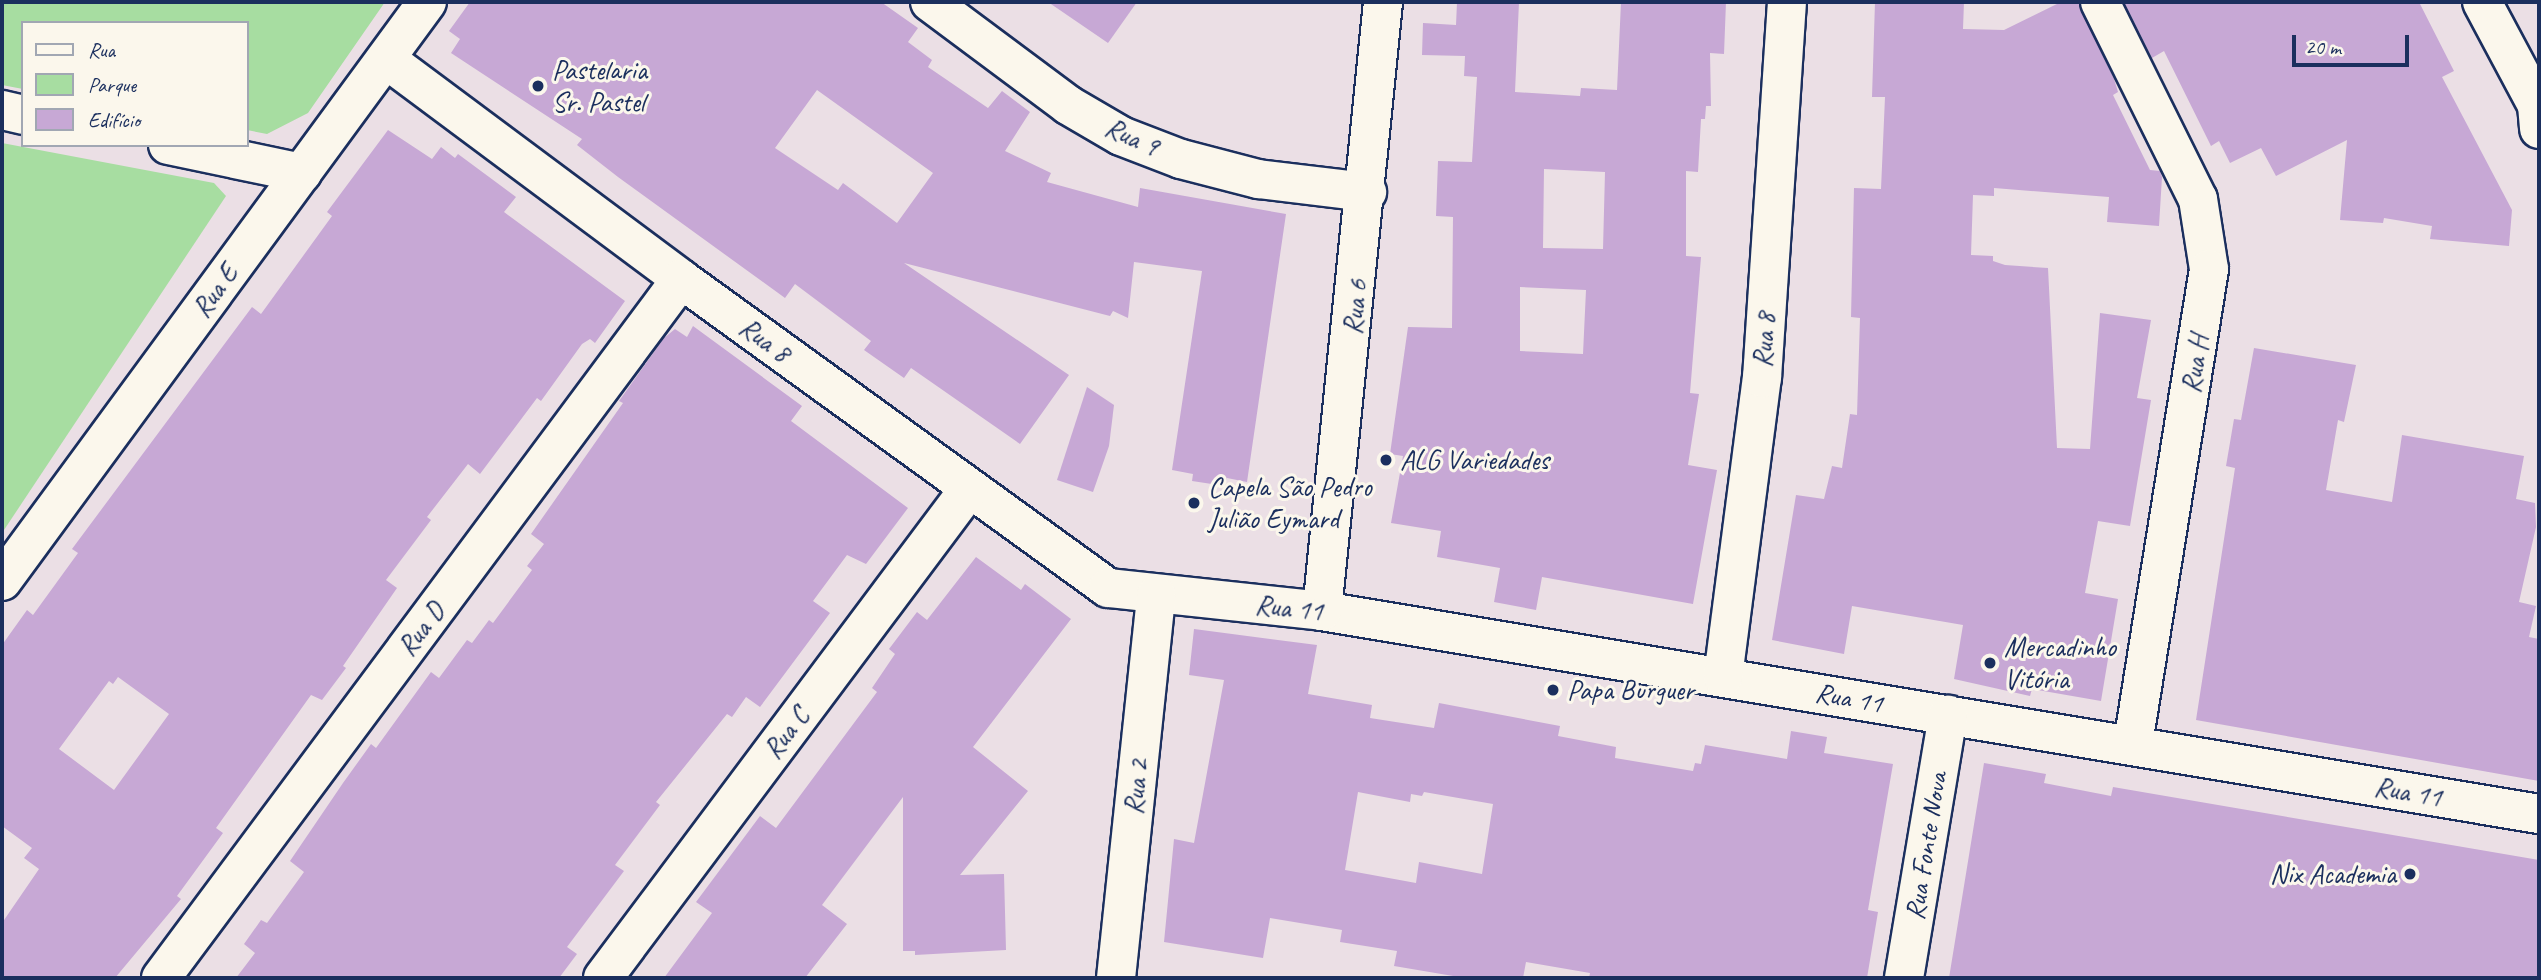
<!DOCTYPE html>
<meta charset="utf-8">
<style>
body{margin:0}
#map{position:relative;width:2541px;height:980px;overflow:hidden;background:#ebdfe5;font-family:Caveat,sans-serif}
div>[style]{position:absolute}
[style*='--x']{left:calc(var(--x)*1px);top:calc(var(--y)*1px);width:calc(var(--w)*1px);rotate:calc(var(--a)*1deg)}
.green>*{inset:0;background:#a7dda1}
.building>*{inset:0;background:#c7a8d5}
.roads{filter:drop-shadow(2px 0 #1b2f5e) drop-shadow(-2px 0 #1b2f5e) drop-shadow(0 2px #1b2f5e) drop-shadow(0 -2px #1b2f5e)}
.street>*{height:38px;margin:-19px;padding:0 19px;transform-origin:19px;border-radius:19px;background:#fbf7ec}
.dots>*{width:19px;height:19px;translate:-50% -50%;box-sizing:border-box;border:4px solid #fbf7ec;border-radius:50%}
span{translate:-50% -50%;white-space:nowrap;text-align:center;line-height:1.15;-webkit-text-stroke:6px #fbf7ec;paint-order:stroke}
.poi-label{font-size:28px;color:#1b2f5e}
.left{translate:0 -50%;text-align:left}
.right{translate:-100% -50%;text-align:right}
.street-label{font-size:28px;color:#1b2f5e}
.frame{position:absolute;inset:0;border:4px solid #1b2f5e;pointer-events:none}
.legend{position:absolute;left:21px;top:21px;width:228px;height:126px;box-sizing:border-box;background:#fbf7ec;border:2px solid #a1a7b3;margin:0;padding:9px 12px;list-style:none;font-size:21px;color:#1b2f5e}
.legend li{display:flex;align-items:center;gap:14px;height:35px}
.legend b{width:35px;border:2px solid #a1a7b3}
.scale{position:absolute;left:2292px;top:35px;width:117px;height:32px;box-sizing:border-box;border:4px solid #1b2f5e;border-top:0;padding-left:9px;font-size:21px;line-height:24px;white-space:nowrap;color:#1b2f5e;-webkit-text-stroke:5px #fbf7ec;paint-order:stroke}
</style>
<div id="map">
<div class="green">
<div style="clip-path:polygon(2px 2px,385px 2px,308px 113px,267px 134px,247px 130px,247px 23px,23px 23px,23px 89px,2px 85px)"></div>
<div style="clip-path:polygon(2px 143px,214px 183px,226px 196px,2px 533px)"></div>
</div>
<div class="building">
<div style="clip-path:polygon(evenodd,470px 2px,881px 2px,918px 28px,908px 42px,932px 60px,928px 67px,988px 108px,1002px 91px,1030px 112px,1005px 151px,1051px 173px,1047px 182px,1138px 207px,1140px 188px,1286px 214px,1247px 482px,1227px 478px,1225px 486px,1192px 481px,1193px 474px,1172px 470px,1202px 271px,1134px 262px,1128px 318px,1113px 311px,1110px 316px,904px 263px,1069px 375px,1020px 444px,911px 368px,904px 378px,864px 350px,871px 341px,795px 284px,785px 298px,618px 177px,577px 145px,582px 139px,451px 53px,460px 39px,449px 31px,470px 2px,817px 90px,933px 173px,897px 223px,843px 183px,838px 190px,775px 148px,817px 90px)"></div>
<div style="clip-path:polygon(1048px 2px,1137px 2px,1108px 43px)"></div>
<div style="clip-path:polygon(evenodd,1457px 2px,1519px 2px,1515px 92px,1580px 96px,1581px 88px,1617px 90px,1621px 2px,1726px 2px,1724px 54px,1710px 53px,1711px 106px,1706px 106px,1705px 119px,1701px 119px,1698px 172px,1686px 171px,1686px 256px,1701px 257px,1690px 393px,1699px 394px,1688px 465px,1717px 470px,1693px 604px,1542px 577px,1536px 610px,1494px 602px,1500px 568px,1437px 557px,1441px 531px,1391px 523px,1403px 456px,1390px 454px,1408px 327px,1452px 328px,1453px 217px,1436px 216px,1438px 161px,1472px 162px,1477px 77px,1464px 76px,1465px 56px,1422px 55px,1423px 23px,1456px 25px,1457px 2px,1544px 169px,1605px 172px,1603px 249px,1543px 248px,1544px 169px,1457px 2px,1520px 287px,1586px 290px,1583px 354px,1520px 351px,1520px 287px)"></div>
<div style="clip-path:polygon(1875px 2px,1964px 2px,1963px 29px,2004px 30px,2061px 2px,2078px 2px,2114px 79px,2118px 92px,2113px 95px,2150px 170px,2160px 171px,2162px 177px,2159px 226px,2107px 222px,2109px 197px,1994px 188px,1994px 196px,1973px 195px,1971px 255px,1993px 256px,1993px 261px,2005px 265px,2048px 268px,2057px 448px,2090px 449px,2100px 313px,2151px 320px,2137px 398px,2151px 400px,2130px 526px,2098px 521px,2085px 593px,2118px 599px,2101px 701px,2032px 689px,2030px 696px,1954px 679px,1963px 625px,1852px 606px,1844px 654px,1772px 640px,1796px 495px,1824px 499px,1832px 466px,1842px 468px,1850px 414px,1857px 415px,1860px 318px,1851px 317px,1854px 188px,1881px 189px,1885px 97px,1872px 97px)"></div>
<div style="clip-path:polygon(2124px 2px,2419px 2px,2454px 71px,2442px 77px,2512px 210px,2509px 246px,2430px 239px,2432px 226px,2384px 218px,2383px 223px,2340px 220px,2347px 140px,2276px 176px,2261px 148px,2230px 163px,2219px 141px,2211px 146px,2164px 51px,2152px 58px)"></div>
<div style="clip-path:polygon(evenodd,388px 130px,432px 159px,441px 147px,455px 158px,458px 154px,516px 197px,504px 212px,625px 301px,595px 343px,590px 339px,582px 344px,541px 401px,537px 398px,480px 474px,468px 464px,427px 517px,431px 520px,386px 580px,397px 588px,343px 666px,346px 668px,322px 700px,311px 695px,216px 828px,223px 833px,177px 896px,181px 899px,115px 978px,2px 978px,2px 923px,39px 869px,24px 858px,32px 848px,2px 826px,2px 645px,27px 610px,33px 615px,78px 553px,72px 549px,252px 307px,261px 314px,332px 216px,327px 212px,388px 130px,118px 677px,169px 714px,114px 790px,59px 749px,109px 681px,113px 684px,118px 677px)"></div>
<div style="clip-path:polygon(693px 326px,802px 406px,791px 421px,908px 508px,866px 564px,847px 555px,813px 601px,830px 613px,760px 707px,746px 697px,732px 717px,727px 714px,656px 802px,660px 805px,615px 865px,624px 871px,567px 947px,577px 954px,559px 978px,236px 978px,255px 953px,244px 944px,261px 920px,267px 923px,304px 872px,290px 861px,343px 783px,371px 744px,376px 748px,431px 672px,439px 678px,467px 640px,472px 643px,489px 620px,493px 623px,532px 570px,527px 566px,544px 544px,531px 534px,623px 403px,619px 401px,664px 338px,675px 329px,687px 337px)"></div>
<div style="clip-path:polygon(2254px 348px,2356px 365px,2344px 422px,2338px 420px,2326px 490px,2392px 502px,2402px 435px,2524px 456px,2516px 499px,2535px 503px,2536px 527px,2519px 602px,2536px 606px,2529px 637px,2539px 639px,2539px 781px,2196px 720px,2235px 468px,2226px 466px,2234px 419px,2241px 420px)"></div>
<div style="clip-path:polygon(1087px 387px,1114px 405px,1109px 446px,1093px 492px,1057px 480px)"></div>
<div style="clip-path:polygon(976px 557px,1021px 590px,1025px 584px,1071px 619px,973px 747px,1028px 791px,960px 875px,1004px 874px,1006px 950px,915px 955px,915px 951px,903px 951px,903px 797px,822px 905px,847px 924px,805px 978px,664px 978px,712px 913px,696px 902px,760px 816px,776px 828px,877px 692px,872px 688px,895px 654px,889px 649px,917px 612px,927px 620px)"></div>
<div style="clip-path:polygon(evenodd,1194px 629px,1317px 645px,1308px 694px,1372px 705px,1370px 718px,1434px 728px,1439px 703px,1560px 726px,1558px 736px,1616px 747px,1615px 758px,1693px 771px,1695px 763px,1701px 764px,1705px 745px,1787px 759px,1791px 731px,1827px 737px,1824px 753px,1893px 764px,1868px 910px,1878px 912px,1867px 978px,1589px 978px,1590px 973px,1526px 962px,1523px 978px,1465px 978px,1394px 966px,1397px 951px,1340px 942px,1342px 930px,1270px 918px,1263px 958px,1164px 942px,1174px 839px,1194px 843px,1224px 680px,1189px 675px,1194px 629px,1358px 792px,1410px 802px,1411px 794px,1422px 796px,1424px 792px,1493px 804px,1482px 874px,1419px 862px,1416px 883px,1345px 870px,1358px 792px)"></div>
<div style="clip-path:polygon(1984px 763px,2046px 774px,2044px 783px,2111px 796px,2113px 787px,2539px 860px,2539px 978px,1949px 978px)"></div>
</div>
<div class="roads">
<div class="street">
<div style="--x:930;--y:2;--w:172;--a:36.7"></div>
<div style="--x:1068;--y:105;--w:61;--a:30.3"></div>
<div style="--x:1121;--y:136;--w:64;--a:21"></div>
<div style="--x:1181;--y:159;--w:80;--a:14.6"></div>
<div style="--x:1258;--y:179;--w:110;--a:6.8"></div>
<div style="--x:2100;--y:2;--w:220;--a:63.6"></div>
<div style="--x:2198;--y:199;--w:71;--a:81.1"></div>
<div style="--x:2209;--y:269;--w:483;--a:99.1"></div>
<div style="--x:2482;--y:2;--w:117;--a:61.9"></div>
<div style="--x:2537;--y:105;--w:24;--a:85"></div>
<div style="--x:386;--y:59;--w:368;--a:36.7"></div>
<div style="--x:681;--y:279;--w:527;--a:35.89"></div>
<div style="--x:1108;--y:588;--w:215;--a:6.1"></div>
<div style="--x:1322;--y:611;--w:1234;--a:9.47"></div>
<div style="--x:2;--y:110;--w:22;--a:13"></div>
<div style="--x:168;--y:145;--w:137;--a:11.8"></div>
<div style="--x:2;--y:581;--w:718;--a:-53.72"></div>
<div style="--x:1322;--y:611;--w:612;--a:-84.28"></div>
<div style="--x:1723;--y:677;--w:302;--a:-82.6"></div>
<div style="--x:1762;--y:378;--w:377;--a:-86.2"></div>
<div style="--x:161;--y:978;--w:871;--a:-53.35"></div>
<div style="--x:603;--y:978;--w:611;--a:-53.19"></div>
<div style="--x:1116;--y:978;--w:385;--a:-84"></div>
<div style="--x:1904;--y:978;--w:267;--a:-80.5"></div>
</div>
</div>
<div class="dots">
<div style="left:538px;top:86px;background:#1b2f5e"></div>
<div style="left:1386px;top:460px;background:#1b2f5e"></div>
<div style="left:1194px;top:503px;background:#1b2f5e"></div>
<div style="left:1990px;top:663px;background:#1b2f5e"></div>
<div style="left:1553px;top:690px;background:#1b2f5e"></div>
<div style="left:2410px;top:874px;background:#1b2f5e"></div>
</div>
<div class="poi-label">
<span class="left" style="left:552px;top:86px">Pastelaria<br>Sr. Pastel</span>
<span class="left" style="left:1400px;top:460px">ALG Variedades</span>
<span class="left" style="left:1208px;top:503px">Capela São Pedro<br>Julião Eymard</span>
<span class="left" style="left:2004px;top:663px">Mercadinho<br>Vitória</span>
<span class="left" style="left:1567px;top:690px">Papa Burguer</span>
<span class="right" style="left:2396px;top:874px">Nix Academia</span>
</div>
<div class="street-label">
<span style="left:1132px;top:137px;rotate:25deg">Rua 9</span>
<span style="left:215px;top:291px;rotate:-54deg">Rua E</span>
<span style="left:1355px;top:307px;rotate:-84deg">Rua 6</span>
<span style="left:765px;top:340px;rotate:36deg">Rua 8</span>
<span style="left:1764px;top:340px;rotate:-86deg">Rua 8</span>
<span style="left:2195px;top:364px;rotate:-81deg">Rua H</span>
<span style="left:1289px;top:608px;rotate:6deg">Rua 11</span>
<span style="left:421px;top:629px;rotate:-53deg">Rua D</span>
<span style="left:1849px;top:698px;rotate:10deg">Rua 11</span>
<span style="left:786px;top:733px;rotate:-53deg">Rua C</span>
<span style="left:1136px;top:787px;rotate:-84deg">Rua 2</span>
<span style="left:2408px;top:792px;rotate:10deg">Rua 11</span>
<span style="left:1926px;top:846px;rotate:-81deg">Rua Fonte Nova</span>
</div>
<div class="frame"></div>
<ul class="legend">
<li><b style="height:9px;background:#fbf7ec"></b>Rua</li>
<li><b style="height:19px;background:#a7dda1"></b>Parque</li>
<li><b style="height:19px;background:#c7a8d5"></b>Edifício</li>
</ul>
<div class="scale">20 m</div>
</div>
